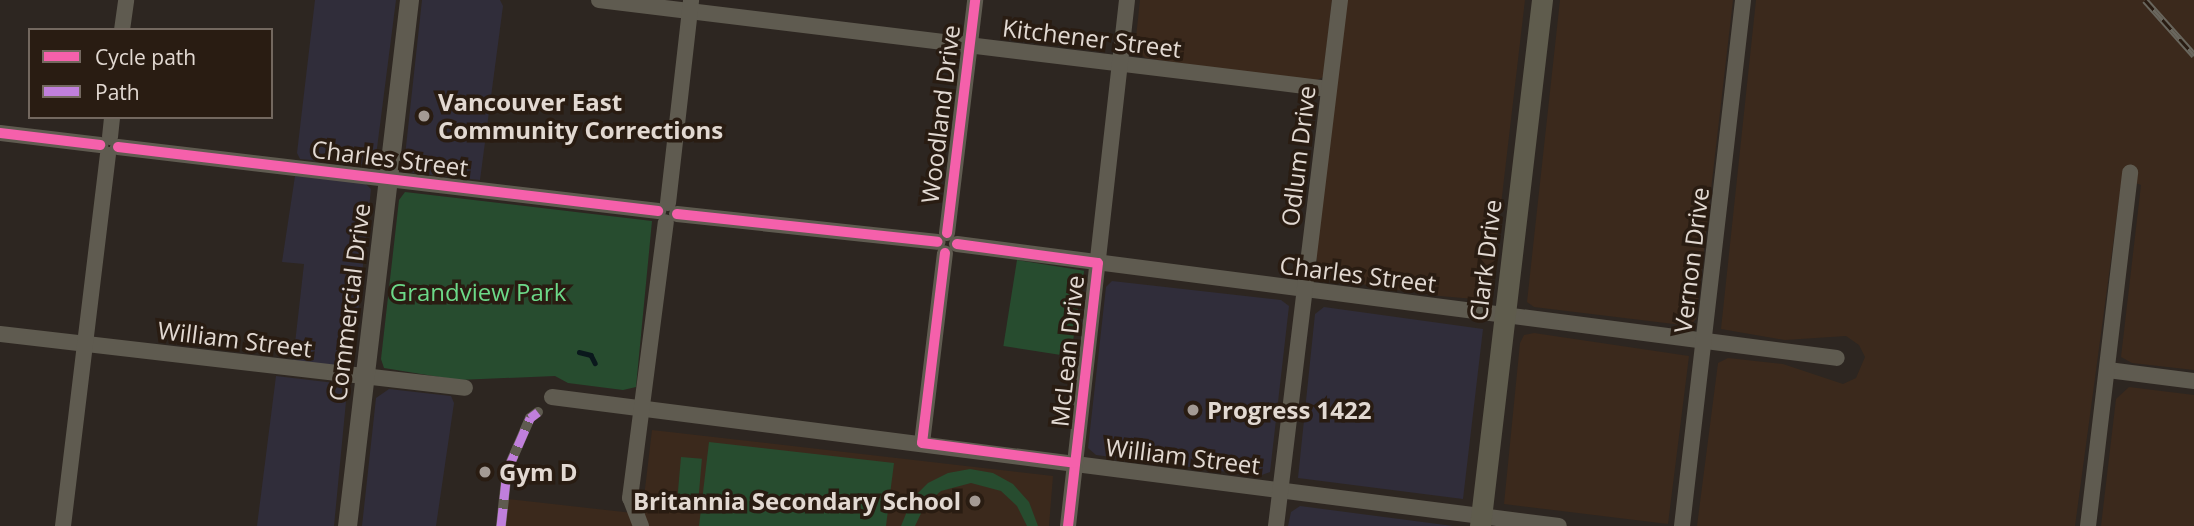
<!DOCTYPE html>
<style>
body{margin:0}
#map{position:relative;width:2194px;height:526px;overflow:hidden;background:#2d2621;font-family:"Open Sans",sans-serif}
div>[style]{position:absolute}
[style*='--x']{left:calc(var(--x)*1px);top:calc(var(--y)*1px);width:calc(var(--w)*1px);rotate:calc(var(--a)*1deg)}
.commercial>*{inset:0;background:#302d3a}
.built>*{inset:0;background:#3b291c}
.green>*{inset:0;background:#274c2f;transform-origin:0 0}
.stream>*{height:4.5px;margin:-2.25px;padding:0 2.25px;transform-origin:2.25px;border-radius:2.25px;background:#0a181c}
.pedestrian>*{height:10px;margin:-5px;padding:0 5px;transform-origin:5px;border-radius:5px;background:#5f5b50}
.minor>*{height:16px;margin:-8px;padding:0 8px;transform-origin:8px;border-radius:8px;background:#5f5b50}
.tertiary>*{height:19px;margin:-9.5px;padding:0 9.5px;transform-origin:9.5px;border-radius:9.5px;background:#5f5b50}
.secondary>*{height:21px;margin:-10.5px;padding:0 10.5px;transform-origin:10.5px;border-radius:10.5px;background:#5f5c4d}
.rail>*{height:7px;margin-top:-3.5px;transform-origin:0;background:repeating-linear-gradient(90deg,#291c12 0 13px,#69665d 0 26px);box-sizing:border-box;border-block:2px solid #69665d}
.quiet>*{height:9px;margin-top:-4.5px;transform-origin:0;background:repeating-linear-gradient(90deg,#c07fdc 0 18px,transparent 0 27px)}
.cycleway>*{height:10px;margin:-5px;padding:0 5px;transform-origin:5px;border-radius:5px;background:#f560ab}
.dots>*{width:19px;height:19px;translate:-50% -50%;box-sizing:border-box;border:4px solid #291c12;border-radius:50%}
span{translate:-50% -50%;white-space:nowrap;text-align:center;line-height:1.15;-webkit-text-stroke:7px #291c12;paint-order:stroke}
.street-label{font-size:24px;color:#e2d9d2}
.poi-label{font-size:24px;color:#e2d9d2;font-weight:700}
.left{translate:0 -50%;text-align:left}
.right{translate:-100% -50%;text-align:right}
.park-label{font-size:24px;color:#6cd988}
.legend{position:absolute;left:28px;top:28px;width:245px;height:91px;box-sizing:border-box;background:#291c12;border:2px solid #73685f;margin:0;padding:9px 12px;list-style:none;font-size:21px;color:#e2d9d2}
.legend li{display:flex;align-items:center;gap:14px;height:35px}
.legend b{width:35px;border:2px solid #73685f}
</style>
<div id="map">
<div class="commercial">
<div style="clip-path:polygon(315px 0,396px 0,376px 156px,370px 165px,300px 159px,297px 153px)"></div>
<div style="clip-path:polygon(422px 0,500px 0,503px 6px,480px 180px,414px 173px,404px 165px)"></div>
<div style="clip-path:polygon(295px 176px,365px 183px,371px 189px,353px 360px,344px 367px,293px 361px,304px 264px,282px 262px)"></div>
<div style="clip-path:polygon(1112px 281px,1281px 300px,1289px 306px,1270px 472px,1259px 476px,1096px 455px,1088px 448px,1106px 287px)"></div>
<div style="clip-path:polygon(1324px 307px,1483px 329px,1463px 499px,1298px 478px,1315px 314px)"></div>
<div style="clip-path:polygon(276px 376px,335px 383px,347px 391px,334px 526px,257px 526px)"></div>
<div style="clip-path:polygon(389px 389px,451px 396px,454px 403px,436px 526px,362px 526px,376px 398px)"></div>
<div style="clip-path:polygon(1300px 506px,1453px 526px,1455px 526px,1288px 526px,1291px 512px)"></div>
</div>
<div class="built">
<div style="clip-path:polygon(1140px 0,1332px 0,1323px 77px,1313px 82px,1145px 58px,1135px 47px)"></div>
<div style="clip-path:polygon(1347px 0,1525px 0,1491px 290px,1486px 300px,1428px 295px,1424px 288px,1413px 286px,1409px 292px,1320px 277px,1316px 256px)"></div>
<div style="clip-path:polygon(1560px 0,1733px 0,1696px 319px,1690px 326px,1534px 307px,1527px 302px)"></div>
<div style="clip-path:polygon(1756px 0,2194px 0,2194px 370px,2132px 363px,2121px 357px,2141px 185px,2122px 178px,2075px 526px,1697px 526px,1718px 363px,1728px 358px,1783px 364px,1843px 384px,1856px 378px,1865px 357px,1859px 345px,1846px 336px,1785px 340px,1721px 329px)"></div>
<div style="clip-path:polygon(1534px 333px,1689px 356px,1668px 524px,1504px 504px,1520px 343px,1524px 335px)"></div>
<div style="clip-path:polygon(2129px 387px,2194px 395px,2194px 526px,2101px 526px,2116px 399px)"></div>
<div style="clip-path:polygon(652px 430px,1053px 476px,1049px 526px,503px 526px,507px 499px,642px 514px)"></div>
</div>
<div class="green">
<div style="clip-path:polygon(405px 192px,652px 221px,636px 387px,623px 390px,568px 383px,555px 376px,458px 380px,384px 368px,381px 359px,399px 200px)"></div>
<div style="left:1017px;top:260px;width:68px;height:87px;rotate:9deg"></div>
<div style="clip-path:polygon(709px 442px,894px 463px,886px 526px,699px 526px)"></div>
<div style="left:681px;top:457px;width:21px;height:42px;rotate:5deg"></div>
<div style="clip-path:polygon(970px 469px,993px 473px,1013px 484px,1029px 502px,1038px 526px,1027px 526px,1017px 506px,1001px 491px,971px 483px,941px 491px,925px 505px,915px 526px,901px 526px,912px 499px,928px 483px,948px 473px)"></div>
</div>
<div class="stream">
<div style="--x:579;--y:352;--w:12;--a:14"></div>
<div style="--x:591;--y:355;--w:9;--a:63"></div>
</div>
<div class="pedestrian">
<div style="--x:501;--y:526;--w:55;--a:-83.8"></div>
<div style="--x:507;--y:471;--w:58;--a:-66.5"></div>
<div style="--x:530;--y:418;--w:10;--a:-37"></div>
</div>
<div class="minor">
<div style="--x:599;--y:0;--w:735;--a:6.95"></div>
<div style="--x:122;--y:30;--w:30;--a:-82"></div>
<div style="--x:0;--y:133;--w:101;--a:6.8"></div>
<div style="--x:110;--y:137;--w:20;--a:-84"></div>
<div style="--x:118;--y:147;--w:544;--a:6.76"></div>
<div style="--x:668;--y:203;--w:204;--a:-83.5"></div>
<div style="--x:677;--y:214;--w:262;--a:6.1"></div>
<div style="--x:947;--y:233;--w:235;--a:-83.1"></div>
<div style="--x:957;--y:244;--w:887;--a:7.38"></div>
<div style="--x:0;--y:334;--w:468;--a:6.6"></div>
<div style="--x:2108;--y:370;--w:87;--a:7.3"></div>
<div style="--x:552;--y:397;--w:1015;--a:7.3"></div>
<div style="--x:922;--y:443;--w:191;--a:-83.1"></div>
<div style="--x:63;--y:526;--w:374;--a:-83.1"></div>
<div style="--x:641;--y:526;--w:30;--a:-111"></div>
<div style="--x:630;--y:498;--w:278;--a:-82.6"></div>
<div style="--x:1068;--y:526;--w:529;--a:-83.6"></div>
<div style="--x:1276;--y:526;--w:530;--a:-83.06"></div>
<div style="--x:1682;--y:526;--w:530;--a:-83.38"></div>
<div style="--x:2088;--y:526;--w:356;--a:-83.2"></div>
</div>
<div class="tertiary">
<div style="--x:347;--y:526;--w:530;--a:-83.28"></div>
</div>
<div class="secondary">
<div style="--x:1480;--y:526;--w:530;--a:-83.28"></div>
</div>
<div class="rail">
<div style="--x:2145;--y:0;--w:74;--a:48.3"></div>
</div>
<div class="quiet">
<div style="--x:501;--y:526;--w:55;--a:-83.8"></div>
<div style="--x:507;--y:471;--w:58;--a:-66.5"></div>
<div style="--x:530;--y:418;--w:10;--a:-37"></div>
</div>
<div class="cycleway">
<div style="--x:0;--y:133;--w:101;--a:6.8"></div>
<div style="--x:118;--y:147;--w:544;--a:6.76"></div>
<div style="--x:677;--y:214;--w:262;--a:6.1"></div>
<div style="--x:947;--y:233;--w:235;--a:-83.1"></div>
<div style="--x:957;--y:244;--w:142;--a:7.7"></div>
<div style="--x:1098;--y:263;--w:265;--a:96.5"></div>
<div style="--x:945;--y:253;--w:191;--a:96.9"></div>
<div style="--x:922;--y:443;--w:154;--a:7.4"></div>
</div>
<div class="dots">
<div style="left:424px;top:116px;background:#a39a94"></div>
<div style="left:1193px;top:410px;background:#a39a94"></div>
<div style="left:485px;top:472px;background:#a39a94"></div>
<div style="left:975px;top:501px;background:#a39a94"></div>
</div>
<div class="street-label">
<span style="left:1092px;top:38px;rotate:7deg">Kitchener Street</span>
<span style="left:940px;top:114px;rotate:-83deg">Woodland Drive</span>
<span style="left:1298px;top:156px;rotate:-83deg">Odlum Drive</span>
<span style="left:390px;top:158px;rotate:7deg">Charles Street</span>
<span style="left:1485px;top:260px;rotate:-83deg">Clark Drive</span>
<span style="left:1691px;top:260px;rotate:-83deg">Vernon Drive</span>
<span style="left:1358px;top:274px;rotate:7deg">Charles Street</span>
<span style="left:349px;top:302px;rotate:-83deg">Commercial Drive</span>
<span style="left:235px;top:339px;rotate:7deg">William Street</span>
<span style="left:1067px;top:351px;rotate:-84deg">McLean Drive</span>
<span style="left:1183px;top:456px;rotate:7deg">William Street</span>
</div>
<div class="poi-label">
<span class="left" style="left:438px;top:116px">Vancouver East<br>Community Corrections</span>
<span class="left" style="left:1207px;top:410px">Progress 1422</span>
<span class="left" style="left:499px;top:472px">Gym D</span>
<span class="right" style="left:961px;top:501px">Britannia Secondary School</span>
</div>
<div class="park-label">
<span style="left:478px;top:292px">Grandview Park</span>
</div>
<ul class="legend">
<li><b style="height:9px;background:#f560ab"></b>Cycle path</li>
<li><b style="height:9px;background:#c07fdc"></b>Path</li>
</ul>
</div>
